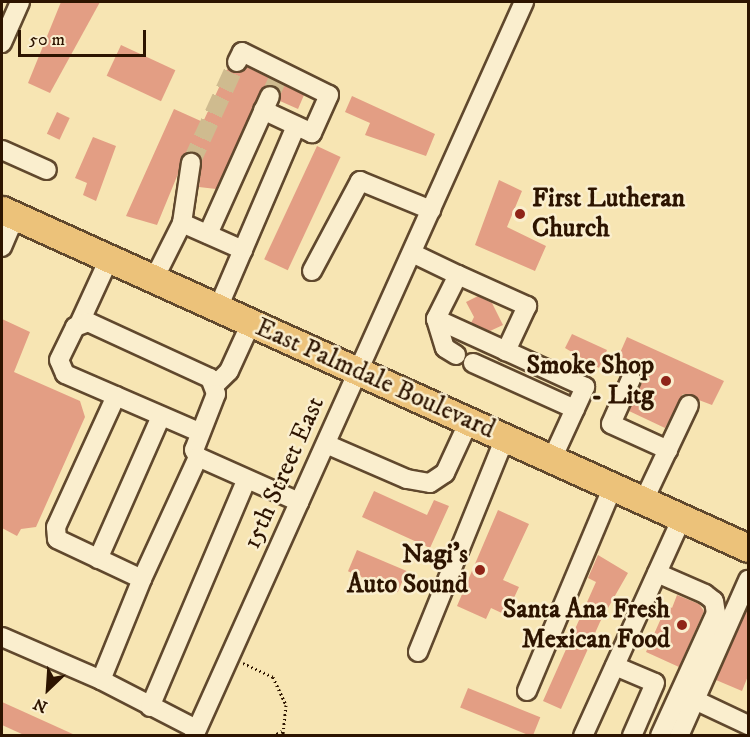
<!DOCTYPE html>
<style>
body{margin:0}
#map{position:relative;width:750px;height:737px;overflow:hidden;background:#f7e5b3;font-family:"IM FELL DW Pica",serif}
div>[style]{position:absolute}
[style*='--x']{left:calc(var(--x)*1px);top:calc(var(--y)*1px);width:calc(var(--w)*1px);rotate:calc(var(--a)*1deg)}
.building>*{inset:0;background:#e39e84;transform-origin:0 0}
.minor-tunnel>*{height:18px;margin-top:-9px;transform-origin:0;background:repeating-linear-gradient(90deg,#cfbb8f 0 18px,transparent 0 27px)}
.path>*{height:3px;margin-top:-1.5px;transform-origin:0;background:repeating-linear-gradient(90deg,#2d1400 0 1.5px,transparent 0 4.5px)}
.roads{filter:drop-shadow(2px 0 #60482d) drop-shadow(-2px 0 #60482d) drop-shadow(0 2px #60482d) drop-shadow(0 -2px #60482d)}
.minor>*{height:18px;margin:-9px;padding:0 9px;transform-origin:9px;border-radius:9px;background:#faeece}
.highway>*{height:27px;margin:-13.5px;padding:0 13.5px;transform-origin:13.5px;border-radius:13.5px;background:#ecc27a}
.dots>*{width:16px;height:16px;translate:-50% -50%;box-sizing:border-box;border:3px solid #faeece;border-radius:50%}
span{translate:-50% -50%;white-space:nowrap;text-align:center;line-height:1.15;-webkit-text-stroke:5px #faeece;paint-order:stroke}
.poi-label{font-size:26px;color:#2d1400;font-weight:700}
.left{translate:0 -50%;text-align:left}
.right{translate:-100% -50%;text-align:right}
.street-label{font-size:26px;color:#2d1400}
.frame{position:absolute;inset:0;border:3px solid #2d1400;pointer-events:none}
.north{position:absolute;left:18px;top:659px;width:60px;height:60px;-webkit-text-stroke:4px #faeece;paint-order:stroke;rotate:205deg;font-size:16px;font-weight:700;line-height:24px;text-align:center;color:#2d1400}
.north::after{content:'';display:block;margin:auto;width:21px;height:27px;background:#2d1400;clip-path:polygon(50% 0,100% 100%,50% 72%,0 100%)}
.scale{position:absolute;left:18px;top:30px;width:128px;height:27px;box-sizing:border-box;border:3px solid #2d1400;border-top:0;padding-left:8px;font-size:18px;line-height:21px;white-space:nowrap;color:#2d1400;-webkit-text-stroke:4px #faeece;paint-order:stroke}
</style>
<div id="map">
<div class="building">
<div style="clip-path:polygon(61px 2px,100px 2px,50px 93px,28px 83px)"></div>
<div style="left:121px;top:45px;width:60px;height:34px;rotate:25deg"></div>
<div style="clip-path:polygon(247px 67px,304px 95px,298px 109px,280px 101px,275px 86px,264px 87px,216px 189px,199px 187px,202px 159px,187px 152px,157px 225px,126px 216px,174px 109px,203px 122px,228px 68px,237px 73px)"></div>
<div style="clip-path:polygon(352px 96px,435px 134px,426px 156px,365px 135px,370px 123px,345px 112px)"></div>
<div style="left:57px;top:112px;width:14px;height:24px;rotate:25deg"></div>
<div style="clip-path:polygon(93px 137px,116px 146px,96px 201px,83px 195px,87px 183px,75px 178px)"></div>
<div style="left:317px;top:146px;width:26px;height:125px;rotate:25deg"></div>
<div style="clip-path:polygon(499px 180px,522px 191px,507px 227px,546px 246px,535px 271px,475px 245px)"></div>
<div style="clip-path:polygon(478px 296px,492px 303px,503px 325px,490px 331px,471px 323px,474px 317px,466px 302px)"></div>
<div style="clip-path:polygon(2px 319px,30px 332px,14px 372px,80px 401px,85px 417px,36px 527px,21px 529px,17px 536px,2px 528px)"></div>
<div style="clip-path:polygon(572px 334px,607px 350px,599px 368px,565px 348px)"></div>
<div style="clip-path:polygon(627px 337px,724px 381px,712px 405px,683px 394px,665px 428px,629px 411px,644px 378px,616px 362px)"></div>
<div style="clip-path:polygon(374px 491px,427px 515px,434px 500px,449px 506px,430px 548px,362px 517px)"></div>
<div style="clip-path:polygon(498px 510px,529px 524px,503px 580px,519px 587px,506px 615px,491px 608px,486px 619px,457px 606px)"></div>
<div style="left:357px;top:550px;width:54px;height:23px;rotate:23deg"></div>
<div style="clip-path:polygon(598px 555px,628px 573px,600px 622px,561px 709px,543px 701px,596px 582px,588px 578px)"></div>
<div style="clip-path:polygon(677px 595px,699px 604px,704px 611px,679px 667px,646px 652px,667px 605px,672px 608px)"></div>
<div style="clip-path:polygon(748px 607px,748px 676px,742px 691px,716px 680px)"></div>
<div style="left:468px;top:688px;width:78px;height:21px;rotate:22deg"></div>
<div style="clip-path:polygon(2px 702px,22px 711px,75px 735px,24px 735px,2px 725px)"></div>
</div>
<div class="minor-tunnel">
<div style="--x:270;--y:96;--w:17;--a:-66"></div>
<div style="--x:191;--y:163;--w:111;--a:-65.5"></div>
</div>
<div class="path">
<div style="--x:243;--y:663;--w:33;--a:25"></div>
<div style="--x:273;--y:677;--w:31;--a:65"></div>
<div style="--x:286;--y:705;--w:31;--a:96"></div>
<div style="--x:273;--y:736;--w:10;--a:-29"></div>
</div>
<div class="roads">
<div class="minor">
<div style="--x:2;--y:43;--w:45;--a:-66.3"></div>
<div style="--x:237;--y:62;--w:11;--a:-63"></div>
<div style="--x:242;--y:52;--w:97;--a:26.3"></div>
<div style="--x:329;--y:95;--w:42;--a:114.1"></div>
<div style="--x:312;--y:133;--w:54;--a:-154.9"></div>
<div style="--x:2;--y:150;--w:49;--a:24"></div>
<div style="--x:182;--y:223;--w:61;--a:-81.5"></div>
<div style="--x:208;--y:234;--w:151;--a:-65.8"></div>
<div style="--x:2;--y:247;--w:34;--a:-67"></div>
<div style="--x:412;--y:253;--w:51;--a:25.6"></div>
<div style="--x:458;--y:275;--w:49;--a:116.6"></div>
<div style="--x:436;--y:319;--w:164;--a:24.5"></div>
<div style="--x:585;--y:387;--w:79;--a:114.6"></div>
<div style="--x:312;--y:271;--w:102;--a:-61.9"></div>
<div style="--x:360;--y:181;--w:77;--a:22.2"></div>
<div style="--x:458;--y:275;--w:76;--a:24.2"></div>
<div style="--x:527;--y:306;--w:50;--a:115"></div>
<div style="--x:154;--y:279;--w:63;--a:-63.4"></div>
<div style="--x:182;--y:223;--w:67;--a:23.9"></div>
<div style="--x:218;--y:308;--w:198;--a:-66.8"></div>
<div style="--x:436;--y:319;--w:30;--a:73"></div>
<div style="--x:445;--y:348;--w:13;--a:32"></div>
<div style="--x:80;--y:322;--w:69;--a:-65.3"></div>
<div style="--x:473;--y:363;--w:112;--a:24.3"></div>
<div style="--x:631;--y:379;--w:49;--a:114"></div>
<div style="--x:611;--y:424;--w:63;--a:24.5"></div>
<div style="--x:216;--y:384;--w:18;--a:-45"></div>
<div style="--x:229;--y:371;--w:53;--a:-65.4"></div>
<div style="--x:116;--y:396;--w:144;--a:114.6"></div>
<div style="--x:56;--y:527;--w:12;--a:85"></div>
<div style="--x:57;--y:539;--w:94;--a:25.2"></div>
<div style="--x:142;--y:579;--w:109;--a:112.1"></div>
<div style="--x:101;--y:680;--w:107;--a:27.3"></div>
<div style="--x:199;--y:432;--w:146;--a:-156.6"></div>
<div style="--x:65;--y:374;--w:15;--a:-113"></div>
<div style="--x:59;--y:360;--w:37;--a:-64"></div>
<div style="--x:75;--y:327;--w:14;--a:-21"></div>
<div style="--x:88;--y:322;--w:134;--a:24.7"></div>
<div style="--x:210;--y:378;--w:17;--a:69"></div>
<div style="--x:216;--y:394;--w:60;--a:111.4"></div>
<div style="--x:194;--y:450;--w:8;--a:60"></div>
<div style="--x:198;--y:457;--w:111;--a:24"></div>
<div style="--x:326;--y:444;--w:88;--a:23.4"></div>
<div style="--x:407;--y:479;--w:23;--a:10"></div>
<div style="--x:430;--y:483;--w:18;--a:-34"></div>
<div style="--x:445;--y:473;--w:57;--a:-65.2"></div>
<div style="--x:644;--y:500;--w:105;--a:-64.7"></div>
<div style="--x:98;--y:559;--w:156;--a:-66.2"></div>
<div style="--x:657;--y:573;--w:52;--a:23.6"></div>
<div style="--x:705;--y:594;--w:11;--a:38"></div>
<div style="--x:714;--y:601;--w:12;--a:81"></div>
<div style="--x:716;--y:613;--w:135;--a:114.5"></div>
<div style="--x:142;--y:579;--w:134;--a:-65.3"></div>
<div style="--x:2;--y:637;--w:108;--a:23.5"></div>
<div style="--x:418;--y:652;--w:231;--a:-67.9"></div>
<div style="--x:615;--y:666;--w:43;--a:23"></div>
<div style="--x:655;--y:683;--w:58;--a:113.5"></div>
<div style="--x:527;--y:691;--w:222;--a:-67.2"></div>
<div style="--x:695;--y:700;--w:59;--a:25.3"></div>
<div style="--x:150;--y:707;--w:246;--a:-67"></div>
<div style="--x:194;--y:736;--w:805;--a:-65.79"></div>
<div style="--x:583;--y:736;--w:239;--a:-65.6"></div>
<div style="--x:679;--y:736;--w:171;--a:-66.1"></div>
</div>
<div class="highway">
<div style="--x:2;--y:210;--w:819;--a:24.37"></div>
</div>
</div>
<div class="dots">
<div style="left:520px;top:214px;background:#8f2418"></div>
<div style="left:666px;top:381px;background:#8f2418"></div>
<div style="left:480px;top:570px;background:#8f2418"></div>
<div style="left:682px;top:625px;background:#8f2418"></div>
</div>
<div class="poi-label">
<span class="left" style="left:532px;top:214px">First Lutheran<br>Church</span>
<span class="right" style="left:654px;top:381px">Smoke Shop<br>- Litg</span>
<span class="right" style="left:468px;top:570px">Nagi's<br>Auto Sound</span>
<span class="right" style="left:670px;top:625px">Santa Ana Fresh<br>Mexican Food</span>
</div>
<div class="street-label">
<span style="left:375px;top:379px;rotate:24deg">East Palmdale Boulevard</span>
<span style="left:284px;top:473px;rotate:-66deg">15th Street East</span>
</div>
<div class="frame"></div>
<div class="north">N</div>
<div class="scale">50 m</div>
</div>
